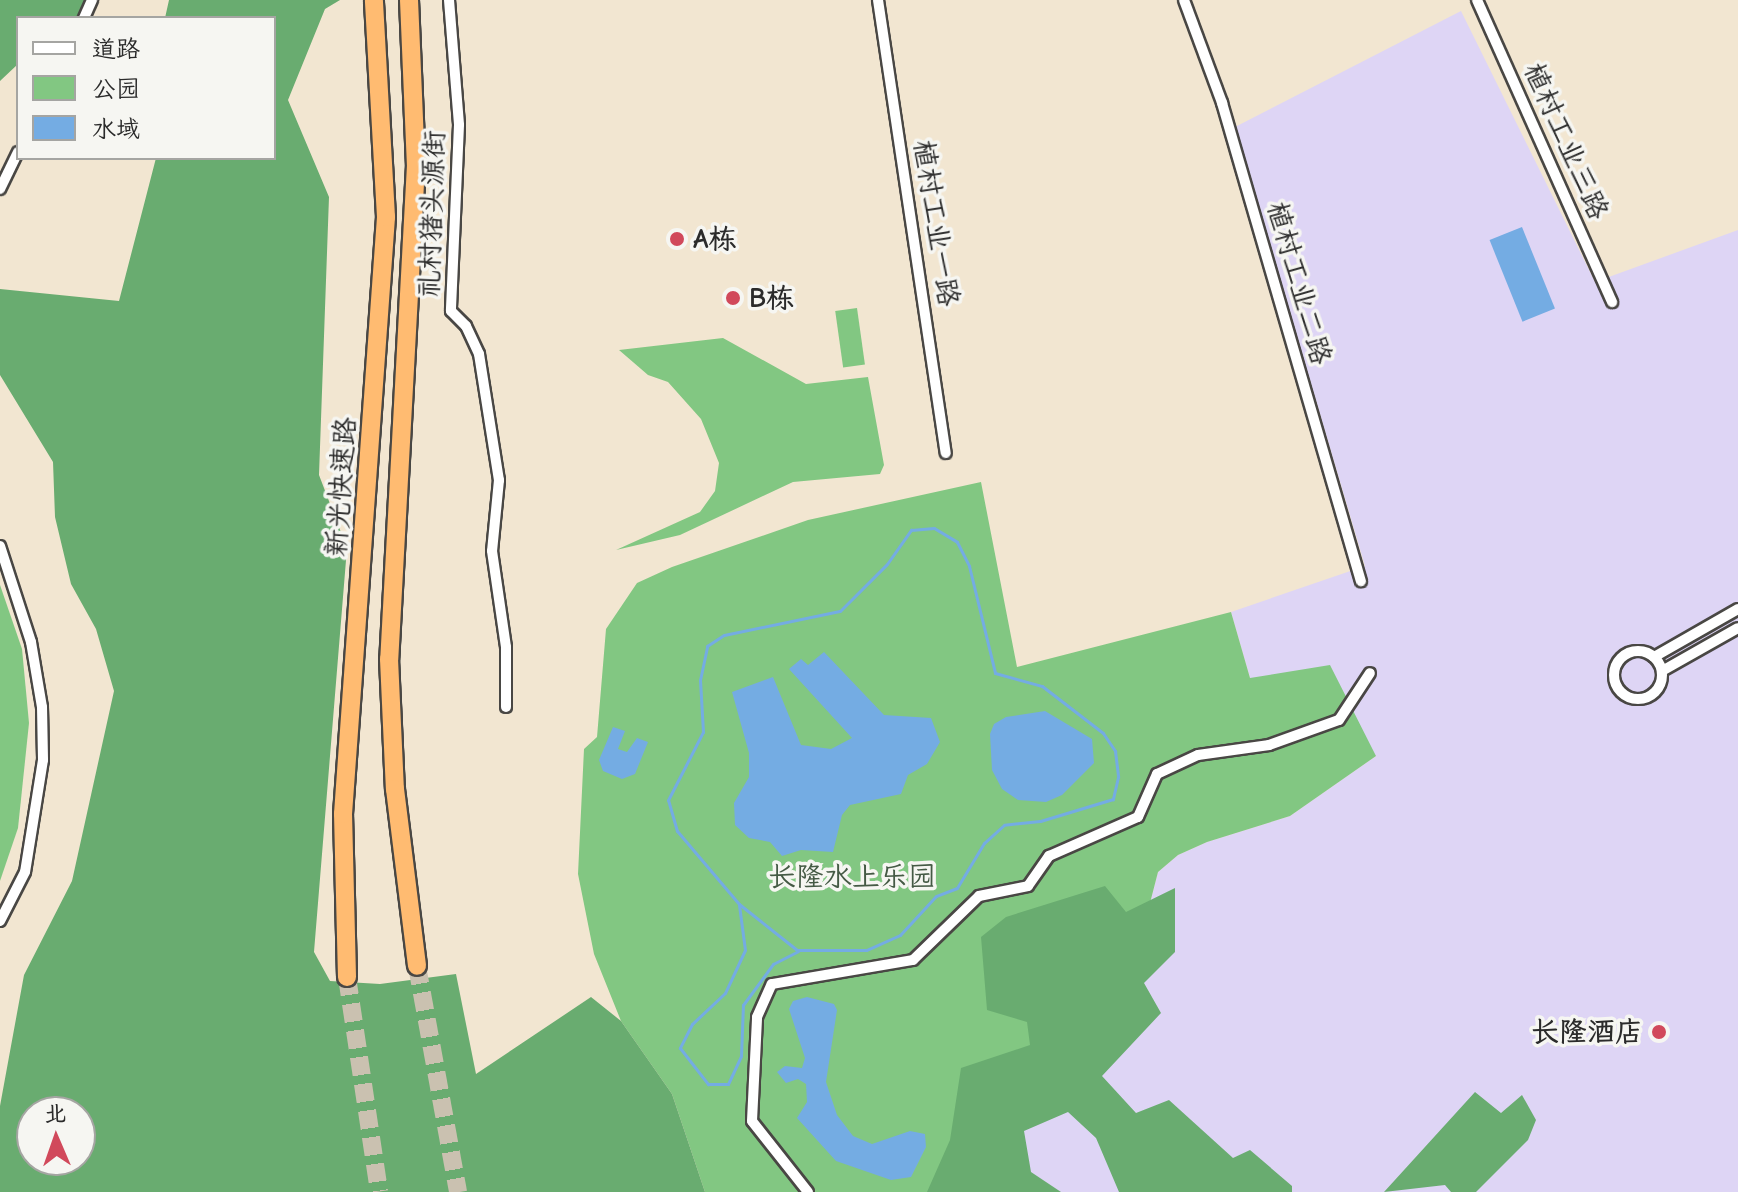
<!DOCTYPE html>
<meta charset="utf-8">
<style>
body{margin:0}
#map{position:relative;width:1738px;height:1192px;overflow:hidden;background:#f2e6d1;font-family:"Comic Neue","LXGW WenKai TC",sans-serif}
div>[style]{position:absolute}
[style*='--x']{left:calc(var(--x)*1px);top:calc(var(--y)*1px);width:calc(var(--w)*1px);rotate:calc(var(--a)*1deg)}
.built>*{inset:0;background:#ded5f5}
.green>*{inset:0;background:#82c782;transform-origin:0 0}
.forest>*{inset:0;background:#69ac70}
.water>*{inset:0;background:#74ace3;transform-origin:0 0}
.stream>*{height:3px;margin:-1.5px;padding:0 1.5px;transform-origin:1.5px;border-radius:1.5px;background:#74ace3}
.highway-tunnel>*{height:18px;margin-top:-9px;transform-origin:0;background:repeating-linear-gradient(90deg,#cac1b0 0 18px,transparent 0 27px)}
.roads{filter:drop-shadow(2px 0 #494744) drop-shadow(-2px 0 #494744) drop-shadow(0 2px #494744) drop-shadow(0 -2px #494744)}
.street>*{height:10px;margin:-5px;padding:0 5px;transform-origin:5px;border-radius:5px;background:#fff}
.street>.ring{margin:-5px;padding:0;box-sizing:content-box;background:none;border:10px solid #fff;border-radius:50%}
.highway>*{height:18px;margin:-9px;padding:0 9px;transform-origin:9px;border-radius:9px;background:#ffbb71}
.dots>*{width:22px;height:22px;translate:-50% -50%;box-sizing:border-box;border:4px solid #f6f6f2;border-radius:50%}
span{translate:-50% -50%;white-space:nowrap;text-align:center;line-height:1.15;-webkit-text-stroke:7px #f6f6f2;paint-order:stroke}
.street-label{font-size:28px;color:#2b2b2b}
.poi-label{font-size:28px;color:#2b2b2b;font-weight:700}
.left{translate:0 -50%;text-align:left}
.right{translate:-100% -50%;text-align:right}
.park-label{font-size:28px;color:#455a45}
.legend{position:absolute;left:16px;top:16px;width:260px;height:144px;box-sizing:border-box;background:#f6f6f2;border:2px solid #a5a5a2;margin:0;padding:10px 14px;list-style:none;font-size:24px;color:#2b2b2b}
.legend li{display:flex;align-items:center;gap:16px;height:40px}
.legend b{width:40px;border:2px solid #a5a5a2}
.north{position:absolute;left:16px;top:1096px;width:80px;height:80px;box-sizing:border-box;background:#f6f6f2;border:2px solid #a5a5a2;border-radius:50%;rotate:358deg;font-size:22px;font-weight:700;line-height:32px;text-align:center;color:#2b2b2b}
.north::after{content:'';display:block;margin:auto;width:28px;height:36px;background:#d1495b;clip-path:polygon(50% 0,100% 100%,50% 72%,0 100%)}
</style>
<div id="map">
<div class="built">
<div style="clip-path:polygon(1461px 11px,1595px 282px,1738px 230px,1738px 1192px,1003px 1192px,1009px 1123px,1150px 903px,1158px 872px,1178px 855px,1207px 842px,1290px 816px,1376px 756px,1250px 678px,1231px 612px,1365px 566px,1235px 127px)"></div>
</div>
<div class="green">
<div style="left:857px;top:308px;width:57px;height:22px;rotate:82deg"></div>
<div style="clip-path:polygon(723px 338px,806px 384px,868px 377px,884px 465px,880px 474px,793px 482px,680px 535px,616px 550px,700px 512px,715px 491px,719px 463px,701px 419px,668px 382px,648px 375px,619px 350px)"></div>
<div style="clip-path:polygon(981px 482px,1017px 667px,1231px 612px,1250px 678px,1330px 665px,1376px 756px,1290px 816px,1207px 842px,1178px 855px,1158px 872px,1150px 903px,1035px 1077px,1003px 1192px,705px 1192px,672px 1094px,621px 1021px,594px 954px,578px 874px,584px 749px,597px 737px,606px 629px,637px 583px,672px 567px,808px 520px)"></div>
<div style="clip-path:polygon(0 585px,22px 649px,29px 723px,18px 828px,0 881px)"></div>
</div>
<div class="forest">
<div style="clip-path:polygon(0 0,86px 0,78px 18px,18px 18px,18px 64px,0 81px)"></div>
<div style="clip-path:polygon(evenodd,169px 0,340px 0,325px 9px,288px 100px,329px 197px,319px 475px,347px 548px,314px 952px,330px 981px,380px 984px,456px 974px,476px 1074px,591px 997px,621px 1021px,672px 1094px,705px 1192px,0 1192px,0 1106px,24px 975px,72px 881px,114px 691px,96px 629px,71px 584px,55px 517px,53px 462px,0 375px,0 289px,119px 301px,156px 158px,274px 158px,274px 18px,165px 18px,169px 0,32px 1112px,80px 1112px,80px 1160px,32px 1160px,32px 1112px)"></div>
<div style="clip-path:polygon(1105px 886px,1126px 912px,1175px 888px,1175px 952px,1144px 983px,1161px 1013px,1102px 1076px,1136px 1113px,1169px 1100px,1233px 1158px,1250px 1150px,1292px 1186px,1292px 1192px,1119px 1192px,1096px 1138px,1068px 1112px,1024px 1131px,1031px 1172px,1061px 1192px,927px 1192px,950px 1140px,961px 1068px,1030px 1045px,1027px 1022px,987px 1010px,981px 937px,1006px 917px)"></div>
<div style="clip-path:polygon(1475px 1092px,1501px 1113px,1522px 1095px,1536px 1120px,1528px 1140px,1476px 1192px,1451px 1192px,1445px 1185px,1384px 1192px)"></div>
</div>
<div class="water">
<div style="left:1522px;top:227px;width:88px;height:35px;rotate:68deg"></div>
<div style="clip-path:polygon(824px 652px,884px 715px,931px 718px,940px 742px,927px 764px,908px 775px,901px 794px,850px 805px,842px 815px,833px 852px,801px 850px,782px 856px,770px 842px,749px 838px,735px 825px,734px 803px,749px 777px,749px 753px,732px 692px,773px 677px,801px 745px,831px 749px,852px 738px,789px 669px,801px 659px,808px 665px)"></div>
<div style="clip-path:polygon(1045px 711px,1092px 739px,1094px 763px,1062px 795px,1046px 802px,1018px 800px,1002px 789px,992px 770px,990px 734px,994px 724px,1006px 717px)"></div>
<div style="clip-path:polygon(613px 727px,625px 731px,618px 749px,627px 752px,637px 738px,648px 742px,635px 774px,622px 779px,603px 771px,599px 760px)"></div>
<div style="clip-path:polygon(807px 997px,834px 1004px,837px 1010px,826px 1082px,837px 1115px,853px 1136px,872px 1144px,910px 1131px,925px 1134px,926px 1147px,911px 1177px,891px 1180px,836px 1161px,797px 1118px,807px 1102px,806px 1084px,798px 1079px,786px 1083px,777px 1072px,785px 1066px,802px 1068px,805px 1058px,789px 1009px,793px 1001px)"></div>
</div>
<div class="stream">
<div style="--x:934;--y:528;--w:27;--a:31"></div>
<div style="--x:957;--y:542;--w:27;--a:63"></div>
<div style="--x:969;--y:566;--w:110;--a:76.3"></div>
<div style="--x:995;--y:673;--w:49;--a:15.5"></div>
<div style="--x:1042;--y:686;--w:77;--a:37.6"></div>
<div style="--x:1103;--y:733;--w:22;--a:56"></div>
<div style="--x:1115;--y:751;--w:26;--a:83"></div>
<div style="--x:1118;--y:777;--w:23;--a:103"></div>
<div style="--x:1113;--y:799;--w:76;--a:163.2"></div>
<div style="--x:1040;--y:821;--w:36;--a:174"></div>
<div style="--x:1004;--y:825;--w:27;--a:138"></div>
<div style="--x:984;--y:843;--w:52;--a:121"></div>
<div style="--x:957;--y:888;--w:22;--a:159"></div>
<div style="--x:936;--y:896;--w:53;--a:132.7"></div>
<div style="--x:900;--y:935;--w:37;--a:156"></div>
<div style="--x:866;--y:950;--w:69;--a:180"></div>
<div style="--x:797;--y:950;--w:74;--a:-141.6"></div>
<div style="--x:739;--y:904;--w:96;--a:-130.3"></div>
<div style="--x:677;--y:831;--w:32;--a:-106"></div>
<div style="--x:668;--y:800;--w:76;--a:-62.8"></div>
<div style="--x:703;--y:732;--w:52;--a:-93.3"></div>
<div style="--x:700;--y:680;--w:35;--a:-78"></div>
<div style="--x:707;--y:646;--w:20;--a:-33"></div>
<div style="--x:724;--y:635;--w:118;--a:-11.7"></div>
<div style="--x:840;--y:611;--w:66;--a:-45"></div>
<div style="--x:887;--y:564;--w:42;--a:-54.8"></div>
<div style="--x:911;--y:530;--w:23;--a:-5"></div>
<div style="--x:739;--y:905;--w:45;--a:82.4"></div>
<div style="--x:745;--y:950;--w:47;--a:114.9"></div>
<div style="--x:725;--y:993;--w:45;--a:136.8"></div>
<div style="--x:692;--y:1024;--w:27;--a:117"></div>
<div style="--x:680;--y:1048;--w:46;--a:52.1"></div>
<div style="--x:708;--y:1084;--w:20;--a:0"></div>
<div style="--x:728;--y:1084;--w:31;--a:-65"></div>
<div style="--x:741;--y:1056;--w:51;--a:-87.8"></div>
<div style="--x:743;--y:1005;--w:51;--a:-53.8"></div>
<div style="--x:773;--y:964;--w:28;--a:-27"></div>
</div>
<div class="highway-tunnel">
<div style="--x:417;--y:966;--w:230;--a:79.7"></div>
<div style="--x:347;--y:977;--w:217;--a:81.5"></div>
</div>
<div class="roads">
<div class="street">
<div style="--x:449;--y:0;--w:125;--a:85.4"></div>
<div style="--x:459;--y:125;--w:186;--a:92.5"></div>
<div style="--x:451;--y:311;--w:21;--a:45"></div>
<div style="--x:466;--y:326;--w:31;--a:65"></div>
<div style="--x:479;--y:354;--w:128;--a:81"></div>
<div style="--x:499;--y:480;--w:71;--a:95.6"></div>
<div style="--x:492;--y:551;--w:97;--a:81.7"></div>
<div style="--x:506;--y:647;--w:60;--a:90"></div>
<div style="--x:878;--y:0;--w:458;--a:81.5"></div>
<div style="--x:1184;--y:0;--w:110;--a:69.7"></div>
<div style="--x:1222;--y:103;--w:498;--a:73.8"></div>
<div style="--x:1477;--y:0;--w:331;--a:65.9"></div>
<div style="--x:84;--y:18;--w:20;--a:-66"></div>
<div style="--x:0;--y:189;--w:41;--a:-64.1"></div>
<div style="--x:0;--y:546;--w:101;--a:72.1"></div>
<div style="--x:31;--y:642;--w:66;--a:80.4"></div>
<div style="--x:42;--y:707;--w:53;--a:88.9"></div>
<div style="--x:43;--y:760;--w:113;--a:99.1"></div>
<div style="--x:25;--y:872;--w:55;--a:117"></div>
<div class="ring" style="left:1614px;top:651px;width:38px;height:38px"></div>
<div style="--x:1654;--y:657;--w:97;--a:-29.7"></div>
<div style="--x:1662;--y:671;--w:87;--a:-29.5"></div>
<div style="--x:808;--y:1192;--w:90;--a:-128.3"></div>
<div style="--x:752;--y:1121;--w:104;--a:-87.2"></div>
<div style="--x:757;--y:1017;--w:36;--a:-66"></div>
<div style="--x:772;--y:984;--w:143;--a:-9.7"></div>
<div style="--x:913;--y:960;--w:92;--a:-44.1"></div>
<div style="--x:979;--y:896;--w:50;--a:-11.5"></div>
<div style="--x:1028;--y:886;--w:37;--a:-55"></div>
<div style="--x:1049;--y:856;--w:97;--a:-23.7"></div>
<div style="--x:1138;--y:817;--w:47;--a:-66.2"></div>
<div style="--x:1157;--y:774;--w:45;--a:-24.9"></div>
<div style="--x:1198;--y:755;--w:72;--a:-8"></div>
<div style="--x:1269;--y:745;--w:74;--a:-19.7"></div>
<div style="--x:1339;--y:720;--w:56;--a:-56.6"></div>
</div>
<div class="highway">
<div style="--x:409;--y:0;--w:165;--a:87.6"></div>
<div style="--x:416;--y:165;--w:495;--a:93.1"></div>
<div style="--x:389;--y:659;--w:130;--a:87.4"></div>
<div style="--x:395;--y:789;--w:178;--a:82.9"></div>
<div style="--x:347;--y:977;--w:163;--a:-91.4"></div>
<div style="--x:343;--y:814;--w:599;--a:-85.88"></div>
<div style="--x:386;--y:217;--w:217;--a:-93.2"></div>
</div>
</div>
<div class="dots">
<div style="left:677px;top:239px;background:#d1495b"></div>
<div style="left:733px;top:298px;background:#d1495b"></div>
<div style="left:1659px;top:1032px;background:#d1495b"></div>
</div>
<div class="street-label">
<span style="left:1566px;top:141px;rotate:66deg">植村工业三路</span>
<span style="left:432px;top:214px;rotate:-88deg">礼村猪头源街</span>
<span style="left:936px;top:223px;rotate:81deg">植村工业一路</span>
<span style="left:1299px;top:283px;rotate:74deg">植村工业二路</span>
<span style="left:341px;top:487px;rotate:-86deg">新光快速路</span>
</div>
<div class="poi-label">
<span class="left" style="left:693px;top:239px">A栋</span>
<span class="left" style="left:749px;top:298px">B栋</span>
<span class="right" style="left:1643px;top:1032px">长隆酒店</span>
</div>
<div class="park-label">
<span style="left:852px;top:877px">长隆水上乐园</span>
</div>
<ul class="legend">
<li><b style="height:10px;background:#fff"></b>道路</li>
<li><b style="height:22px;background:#82c782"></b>公园</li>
<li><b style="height:22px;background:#74ace3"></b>水域</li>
</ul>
<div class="north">北</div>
</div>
